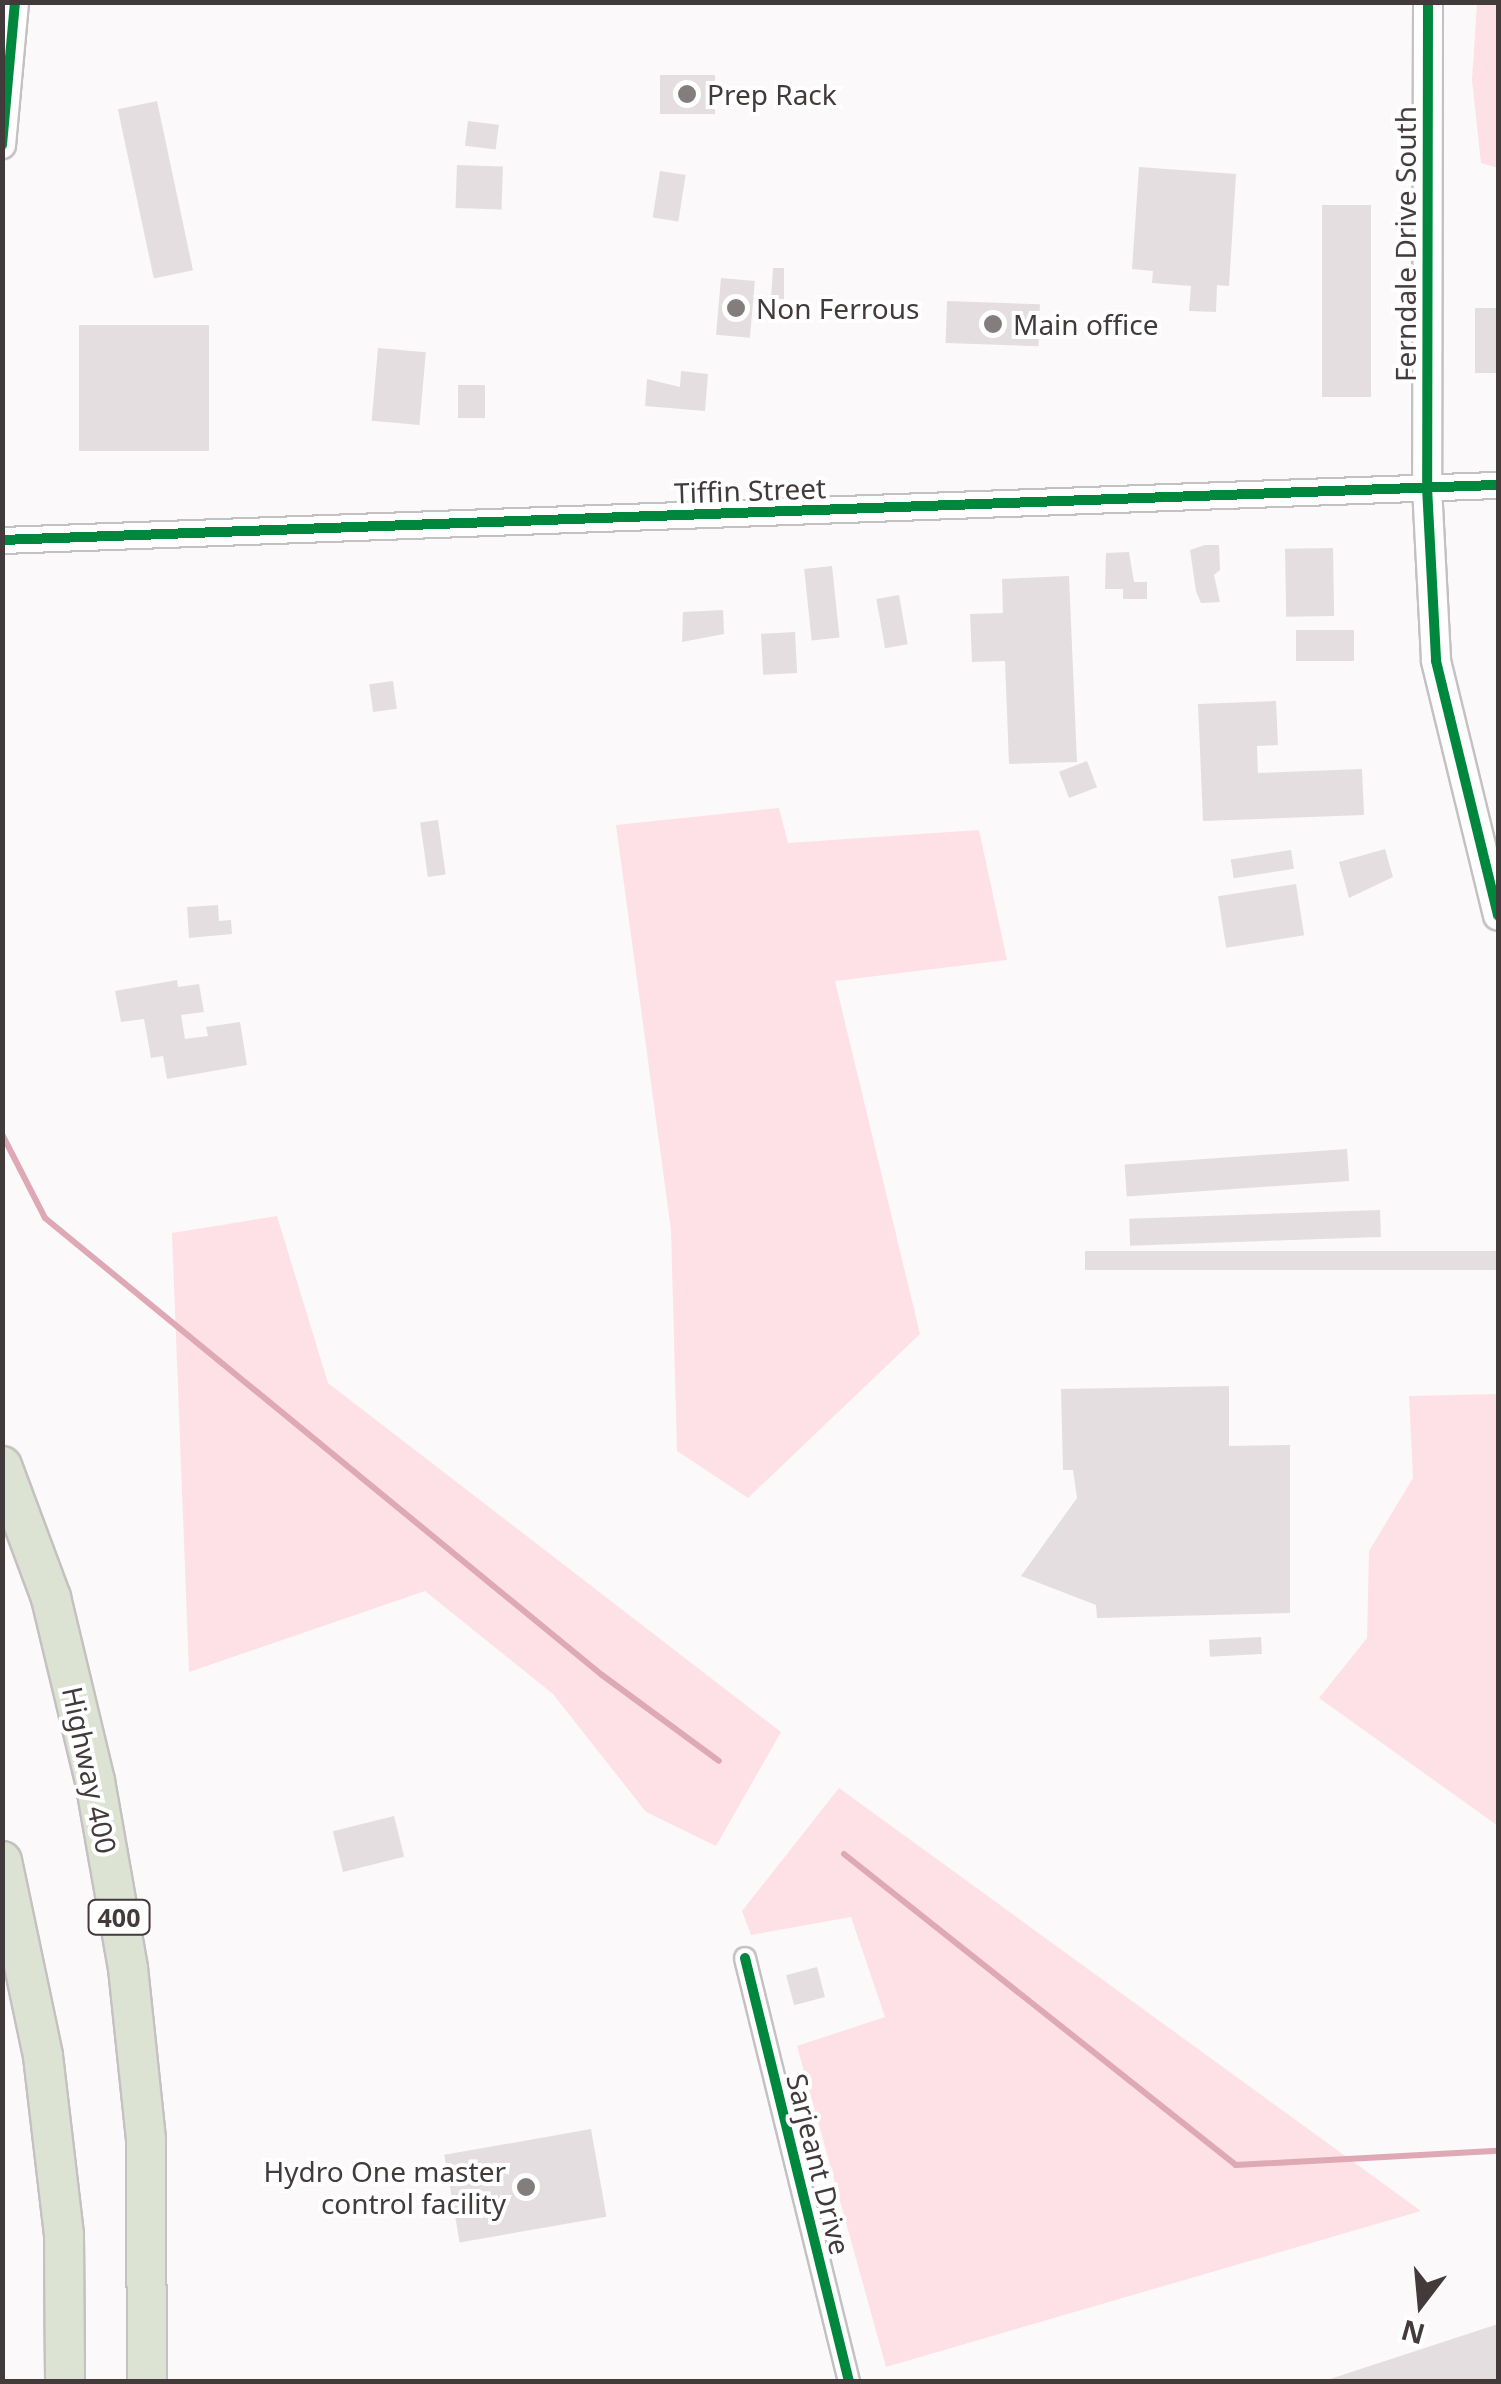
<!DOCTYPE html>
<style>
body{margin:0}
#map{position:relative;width:1501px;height:2384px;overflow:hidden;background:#fcf9fa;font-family:"Noto Sans",sans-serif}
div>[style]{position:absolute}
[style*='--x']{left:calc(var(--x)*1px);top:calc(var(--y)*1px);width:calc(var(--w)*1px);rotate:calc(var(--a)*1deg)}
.green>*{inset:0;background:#fde1e6}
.stream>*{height:6px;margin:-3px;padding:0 3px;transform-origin:3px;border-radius:3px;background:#dea8b5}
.building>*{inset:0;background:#e4dee0;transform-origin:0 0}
.roads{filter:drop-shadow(2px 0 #c5c0c1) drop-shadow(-2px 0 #c5c0c1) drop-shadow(0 2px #c5c0c1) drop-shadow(0 -2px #c5c0c1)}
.minor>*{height:20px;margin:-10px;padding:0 10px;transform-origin:10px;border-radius:10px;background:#fffefe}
.tertiary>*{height:25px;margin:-12.5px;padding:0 12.5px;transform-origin:12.5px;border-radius:12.5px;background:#fffefe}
.secondary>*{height:28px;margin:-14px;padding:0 14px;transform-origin:14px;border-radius:14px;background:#fffefe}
.motorway>*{height:38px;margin:-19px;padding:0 19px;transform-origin:19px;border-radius:19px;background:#dde3d2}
.cycleway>*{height:10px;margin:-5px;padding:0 5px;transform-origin:5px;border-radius:5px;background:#00873e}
.dots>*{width:28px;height:28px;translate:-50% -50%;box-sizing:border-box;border:5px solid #fff;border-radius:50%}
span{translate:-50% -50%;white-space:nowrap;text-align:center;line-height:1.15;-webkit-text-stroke:8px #fff;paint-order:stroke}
.shield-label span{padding:2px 8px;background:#fff;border:2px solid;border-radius:8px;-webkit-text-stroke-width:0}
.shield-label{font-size:25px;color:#433a3b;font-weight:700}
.poi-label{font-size:28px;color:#433a3b}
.left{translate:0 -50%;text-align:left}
.right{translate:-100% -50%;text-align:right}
.street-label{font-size:28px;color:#433a3b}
.frame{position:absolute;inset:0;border:5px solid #433a3b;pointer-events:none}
.north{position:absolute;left:1371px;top:2254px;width:100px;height:100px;-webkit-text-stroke:8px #fff;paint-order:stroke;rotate:196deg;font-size:28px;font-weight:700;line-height:40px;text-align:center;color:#433a3b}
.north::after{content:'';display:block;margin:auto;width:35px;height:45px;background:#433a3b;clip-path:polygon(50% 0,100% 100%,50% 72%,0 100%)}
</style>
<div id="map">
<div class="green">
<div style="clip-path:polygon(1477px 3px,1498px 3px,1498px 168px,1481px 163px,1472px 80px)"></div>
<div style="clip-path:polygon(779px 808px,788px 843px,979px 830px,1007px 960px,835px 981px,920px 1334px,748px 1498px,677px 1451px,671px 1230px,616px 825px)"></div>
<div style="clip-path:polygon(277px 1216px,328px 1383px,781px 1732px,716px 1846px,646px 1812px,553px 1694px,425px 1591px,189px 1672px,172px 1233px)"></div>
<div style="clip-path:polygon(1498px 1394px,1498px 1826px,1319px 1698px,1367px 1638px,1369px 1551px,1413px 1478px,1409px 1396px)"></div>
<div style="clip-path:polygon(839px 1788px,1421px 2211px,886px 2367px,797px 2046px,885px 2017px,851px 1917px,751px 1935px,742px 1911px)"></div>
</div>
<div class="stream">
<div style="--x:2;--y:1134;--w:94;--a:62.9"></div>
<div style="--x:45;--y:1218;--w:720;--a:39.37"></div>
<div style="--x:602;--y:1675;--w:145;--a:36.3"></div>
<div style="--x:844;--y:1854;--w:500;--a:38.43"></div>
<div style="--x:1236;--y:2165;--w:262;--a:-3.1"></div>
</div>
<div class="building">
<div style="left:660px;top:75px;width:55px;height:39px"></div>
<div style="left:157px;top:101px;width:173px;height:40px;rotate:78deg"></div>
<div style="left:468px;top:121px;width:31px;height:25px;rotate:7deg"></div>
<div style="left:457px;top:165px;width:46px;height:43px;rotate:2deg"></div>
<div style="clip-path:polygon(1139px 167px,1236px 174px,1229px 286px,1217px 285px,1216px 312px,1189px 311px,1191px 286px,1152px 283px,1153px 271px,1132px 269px)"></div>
<div style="left:660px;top:171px;width:26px;height:47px;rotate:9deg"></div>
<div style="left:1322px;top:205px;width:49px;height:192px"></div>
<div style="clip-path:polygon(773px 268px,784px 268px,784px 299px,771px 299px)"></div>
<div style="left:721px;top:278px;width:34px;height:57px;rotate:5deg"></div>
<div style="left:947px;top:301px;width:93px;height:42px;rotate:2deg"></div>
<div style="left:1475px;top:308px;width:23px;height:65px"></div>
<div style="left:209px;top:325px;width:126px;height:130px;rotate:90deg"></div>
<div style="left:378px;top:348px;width:48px;height:73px;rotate:5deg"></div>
<div style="clip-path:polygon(681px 371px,708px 374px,705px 411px,645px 406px,647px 379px,680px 387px)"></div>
<div style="left:458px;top:385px;width:27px;height:33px"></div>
<div style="clip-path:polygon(1205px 545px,1219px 545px,1220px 570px,1214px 575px,1220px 602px,1201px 603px,1196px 591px,1190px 550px)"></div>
<div style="left:1333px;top:548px;width:68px;height:48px;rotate:89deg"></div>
<div style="clip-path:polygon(1129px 552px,1134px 582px,1147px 582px,1147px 599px,1123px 599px,1123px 589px,1105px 589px,1106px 553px)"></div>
<div style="left:832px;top:566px;width:72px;height:28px;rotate:84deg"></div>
<div style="clip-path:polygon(1069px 576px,1077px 762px,1009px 764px,1005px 661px,972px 662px,970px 614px,1003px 613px,1002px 579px)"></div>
<div style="left:899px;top:595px;width:50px;height:23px;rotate:80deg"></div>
<div style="clip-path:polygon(723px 610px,724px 634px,682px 642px,683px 612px)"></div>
<div style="left:1354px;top:630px;width:31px;height:58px;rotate:90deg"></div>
<div style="left:795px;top:632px;width:41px;height:34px;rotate:87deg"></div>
<div style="left:393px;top:681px;width:28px;height:24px;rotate:82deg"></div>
<div style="clip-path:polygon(1276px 701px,1278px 745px,1257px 746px,1258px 773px,1362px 769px,1364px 815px,1203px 821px,1198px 704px)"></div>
<div style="left:1087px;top:761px;width:28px;height:30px;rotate:69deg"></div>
<div style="left:438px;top:820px;width:55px;height:18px;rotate:82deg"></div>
<div style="clip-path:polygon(1385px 849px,1393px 877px,1349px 898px,1339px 862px)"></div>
<div style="left:1291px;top:850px;width:19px;height:61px;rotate:81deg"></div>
<div style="left:1296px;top:884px;width:52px;height:79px;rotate:81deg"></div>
<div style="clip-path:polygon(218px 905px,219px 921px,231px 920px,232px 934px,189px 938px,187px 907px)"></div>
<div style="clip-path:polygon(177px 980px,178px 987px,199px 984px,204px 1012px,181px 1015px,185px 1039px,208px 1036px,206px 1027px,240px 1022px,247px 1065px,167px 1079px,163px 1056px,151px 1058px,144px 1019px,121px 1022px,115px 991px)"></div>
<div style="left:1347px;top:1149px;width:32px;height:223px;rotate:86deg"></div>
<div style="left:1380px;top:1210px;width:27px;height:251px;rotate:88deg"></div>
<div style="left:1498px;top:1251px;width:19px;height:413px;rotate:90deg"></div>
<div style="clip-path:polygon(1229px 1386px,1229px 1446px,1290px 1445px,1290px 1613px,1097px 1618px,1096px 1605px,1021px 1576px,1077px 1498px,1073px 1470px,1063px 1470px,1061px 1389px)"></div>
<div style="left:1261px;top:1637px;width:17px;height:52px;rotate:87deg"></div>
<div style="left:394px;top:1816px;width:42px;height:63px;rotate:76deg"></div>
<div style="left:817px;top:1967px;width:31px;height:32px;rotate:75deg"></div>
<div style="left:591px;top:2129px;width:89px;height:149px;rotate:80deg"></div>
<div style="clip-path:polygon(1498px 2324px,1498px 2382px,1324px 2382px,1324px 2381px)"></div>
</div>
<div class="roads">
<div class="minor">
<div style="--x:745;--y:1958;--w:437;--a:76.2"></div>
</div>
<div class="tertiary">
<div style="--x:2;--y:145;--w:144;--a:-84.8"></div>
<div style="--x:2;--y:540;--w:1497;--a:-2.11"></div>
</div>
<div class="secondary">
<div style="--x:1428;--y:2;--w:485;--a:90.1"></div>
<div style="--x:1427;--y:487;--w:174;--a:87"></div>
<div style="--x:1436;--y:661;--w:262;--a:76.3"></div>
</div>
<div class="motorway">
<div style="--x:2;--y:1466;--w:141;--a:69.6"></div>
<div style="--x:51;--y:1598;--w:188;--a:76.5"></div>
<div style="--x:95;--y:1781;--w:190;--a:80"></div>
<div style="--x:128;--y:1968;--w:173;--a:84"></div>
<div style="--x:146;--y:2140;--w:242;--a:89.8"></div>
<div style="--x:2;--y:1861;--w:199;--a:78.1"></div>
<div style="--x:43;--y:2056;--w:180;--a:83.3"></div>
<div style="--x:64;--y:2235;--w:147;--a:89.6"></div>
</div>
</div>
<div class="cycleway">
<div style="--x:1428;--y:2;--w:485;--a:90.1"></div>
<div style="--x:1427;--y:487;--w:174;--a:87"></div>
<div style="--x:1436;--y:661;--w:262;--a:76.3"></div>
<div style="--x:2;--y:145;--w:144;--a:-84.8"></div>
<div style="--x:2;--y:540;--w:1497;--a:-2.11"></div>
<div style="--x:745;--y:1958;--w:437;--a:76.2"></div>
</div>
<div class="dots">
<div style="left:687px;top:94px;background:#847d7e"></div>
<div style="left:736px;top:308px;background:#847d7e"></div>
<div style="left:993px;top:324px;background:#847d7e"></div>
<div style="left:526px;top:2187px;background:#847d7e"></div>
</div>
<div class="shield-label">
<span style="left:119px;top:1917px">400</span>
</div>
<div class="poi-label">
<span class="left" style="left:707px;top:94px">Prep Rack</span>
<span class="left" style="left:756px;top:308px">Non Ferrous</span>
<span class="left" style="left:1013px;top:324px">Main office</span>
<span class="right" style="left:506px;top:2187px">Hydro One master<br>control facility</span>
</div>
<div class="street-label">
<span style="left:1405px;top:244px;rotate:-90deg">Ferndale Drive South</span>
<span style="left:750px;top:490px;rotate:-2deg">Tiffin Street</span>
<span style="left:90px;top:1770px;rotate:78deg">Highway 400</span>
<span style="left:819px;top:2164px;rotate:76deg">Sarjeant Drive</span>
</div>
<div class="frame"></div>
<div class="north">N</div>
</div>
